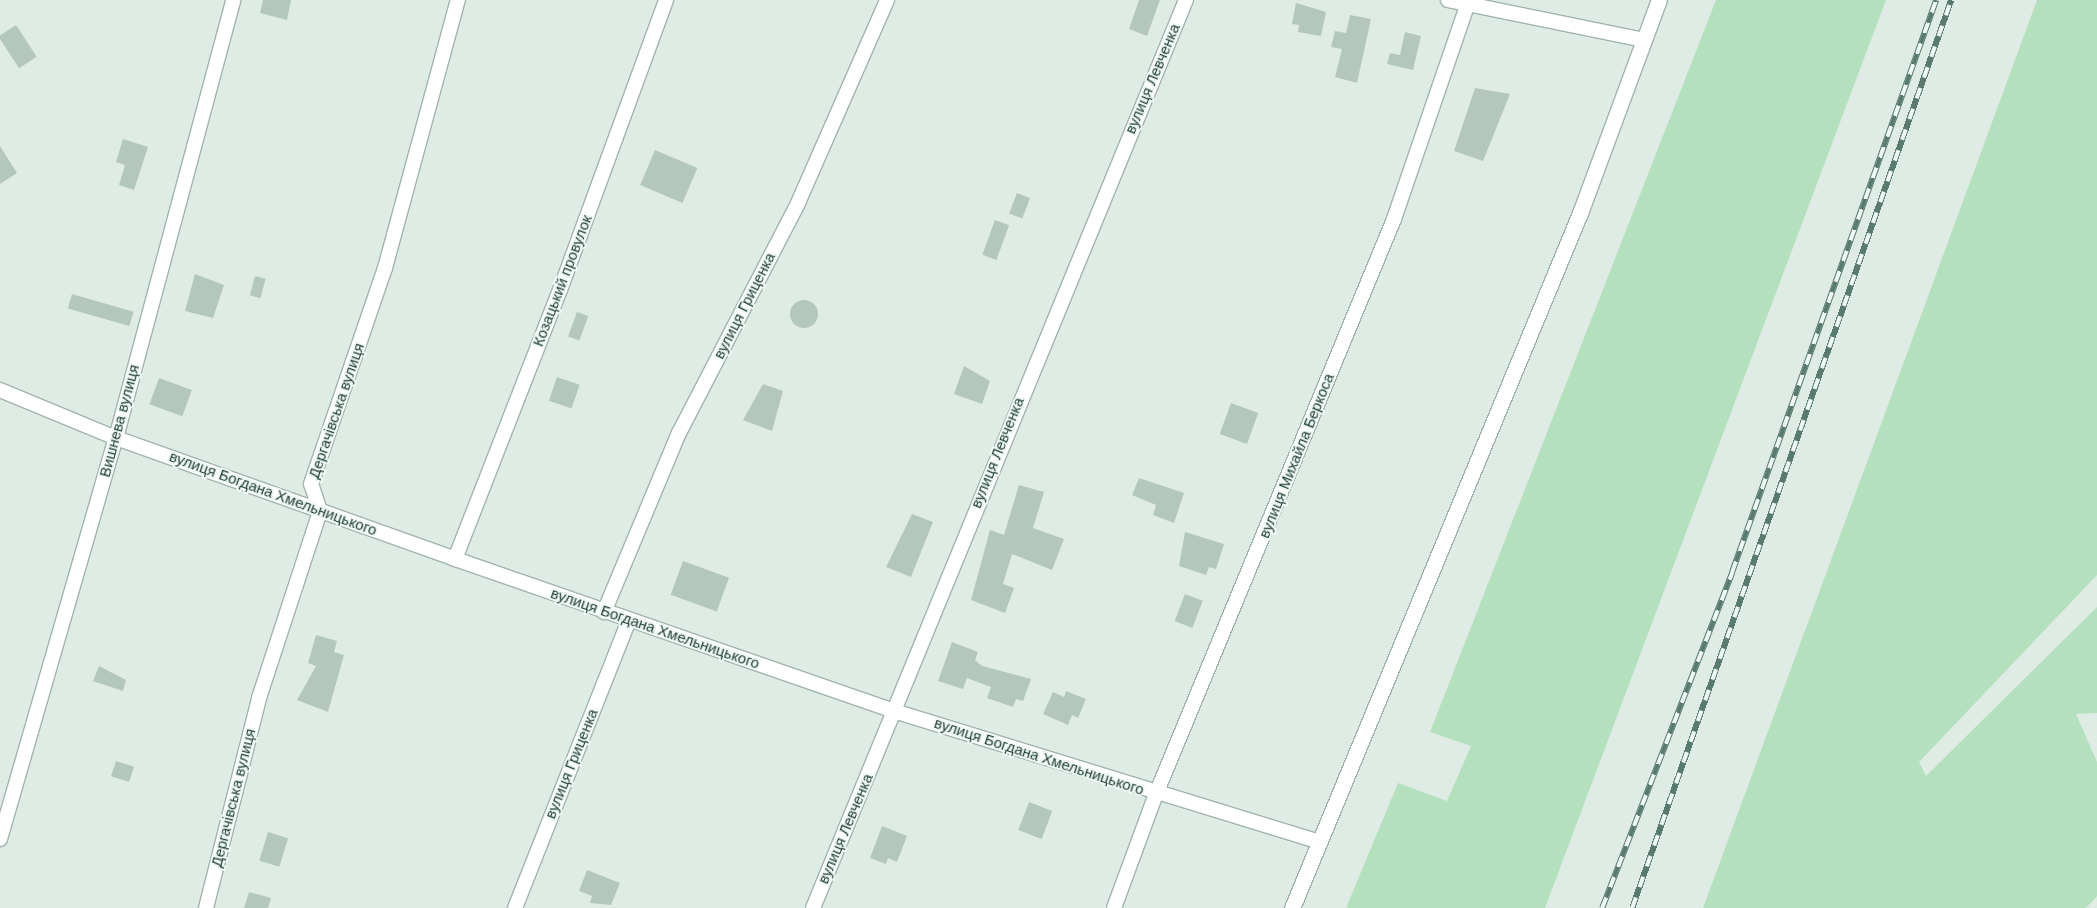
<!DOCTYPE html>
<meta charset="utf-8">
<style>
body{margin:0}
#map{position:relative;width:2097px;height:908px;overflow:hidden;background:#dfece5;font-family:"DM Sans",sans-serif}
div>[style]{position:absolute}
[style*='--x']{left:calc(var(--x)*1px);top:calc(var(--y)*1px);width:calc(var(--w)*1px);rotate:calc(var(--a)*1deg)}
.green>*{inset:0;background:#b5e0be}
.building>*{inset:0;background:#b4c7be;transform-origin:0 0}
.round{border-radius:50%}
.roads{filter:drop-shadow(1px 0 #a1b4ac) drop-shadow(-1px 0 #a1b4ac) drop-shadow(0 1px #a1b4ac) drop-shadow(0 -1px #a1b4ac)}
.street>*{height:14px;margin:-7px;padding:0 7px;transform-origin:7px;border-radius:7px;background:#fff}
.secondary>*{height:15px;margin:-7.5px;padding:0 7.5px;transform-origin:7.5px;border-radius:7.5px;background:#fff}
.rail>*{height:5.5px;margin-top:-2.75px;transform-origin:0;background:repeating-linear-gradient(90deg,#f0f8f4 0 11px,#587a6f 0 22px);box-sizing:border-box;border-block:1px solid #587a6f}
span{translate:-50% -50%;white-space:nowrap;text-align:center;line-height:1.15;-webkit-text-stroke:4px #f0f8f4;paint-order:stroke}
.street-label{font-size:15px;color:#1e3e33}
</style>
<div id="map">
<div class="green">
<div style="clip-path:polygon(1716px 0,1886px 0,1545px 908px,1346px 908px,1398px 783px,1447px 801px,1471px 746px,1430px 732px)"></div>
<div style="clip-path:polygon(2037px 0,2097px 0,2097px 575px,1919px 762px,1926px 776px,2097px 607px,2097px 713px,2076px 714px,2097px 762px,2097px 896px,2086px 908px,1703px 908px)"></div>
</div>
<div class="building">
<div style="clip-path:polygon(263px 0,291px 0,287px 20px,260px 13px)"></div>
<div style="clip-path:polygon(1139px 0,1160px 0,1147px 36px,1129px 29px)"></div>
<div style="clip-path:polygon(1296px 3px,1326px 12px,1321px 36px,1298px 32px,1299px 25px,1292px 24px)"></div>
<div style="clip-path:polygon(1350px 15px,1371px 19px,1357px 83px,1335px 77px,1342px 49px,1331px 47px,1335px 31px,1346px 33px)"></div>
<div style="left:16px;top:25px;width:38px;height:21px;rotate:57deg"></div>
<div style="clip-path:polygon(1405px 32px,1421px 36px,1413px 70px,1387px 64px,1390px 53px,1400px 55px)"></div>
<div style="clip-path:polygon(1475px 88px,1510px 94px,1483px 161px,1454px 151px)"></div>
<div style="clip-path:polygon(123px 139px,148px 147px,134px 190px,119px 185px,125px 165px,116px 162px)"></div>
<div style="clip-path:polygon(0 146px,17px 173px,0 184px)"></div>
<div style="left:655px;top:150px;width:46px;height:38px;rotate:23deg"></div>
<div style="left:1017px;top:193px;width:14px;height:22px;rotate:21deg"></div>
<div style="left:995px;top:220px;width:15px;height:37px;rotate:20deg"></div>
<div style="clip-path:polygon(195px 274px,224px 285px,213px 318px,185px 311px)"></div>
<div style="left:255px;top:276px;width:11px;height:20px;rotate:15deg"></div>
<div style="left:72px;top:294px;width:64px;height:15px;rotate:16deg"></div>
<div class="round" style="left:790px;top:300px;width:28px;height:28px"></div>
<div style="left:577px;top:312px;width:12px;height:26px;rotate:20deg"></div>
<div style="clip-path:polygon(964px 366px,990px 381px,982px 404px,954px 394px)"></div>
<div style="left:557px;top:377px;width:24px;height:25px;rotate:19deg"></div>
<div style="left:159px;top:378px;width:35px;height:28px;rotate:20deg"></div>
<div style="clip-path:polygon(763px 384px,783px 391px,772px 431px,743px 420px)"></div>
<div style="left:1231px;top:403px;width:29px;height:33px;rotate:20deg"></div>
<div style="clip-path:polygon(1139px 478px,1184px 493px,1174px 523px,1153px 515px,1156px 505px,1132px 495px)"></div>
<div style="clip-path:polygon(1019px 485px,1044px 492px,1033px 528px,1064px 539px,1052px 570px,1012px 554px,1003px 584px,1014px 588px,1005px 613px,971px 600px,990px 530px,1004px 535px)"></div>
<div style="clip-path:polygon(912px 514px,933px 522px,911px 577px,886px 567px)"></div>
<div style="clip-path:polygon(1185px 532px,1224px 544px,1216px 569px,1209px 567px,1206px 575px,1179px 566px)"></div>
<div style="left:683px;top:561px;width:49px;height:36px;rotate:20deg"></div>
<div style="left:1185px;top:594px;width:19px;height:29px;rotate:21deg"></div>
<div style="clip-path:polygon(316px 635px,337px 641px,334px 652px,344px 655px,328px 712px,297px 700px,316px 666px,308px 663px)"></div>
<div style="clip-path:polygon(952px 642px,978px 652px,975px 660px,982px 666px,1031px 679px,1023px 701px,1016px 699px,1013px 707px,987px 698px,991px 687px,967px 678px,963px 689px,938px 681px)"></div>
<div style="clip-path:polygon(99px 666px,126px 680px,123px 691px,93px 681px)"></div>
<div style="clip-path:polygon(1066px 691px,1086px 699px,1078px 718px,1072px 715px,1068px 725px,1043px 714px,1053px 692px,1064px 697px)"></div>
<div style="left:116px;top:761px;width:19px;height:16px;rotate:18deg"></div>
<div style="left:1029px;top:802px;width:25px;height:30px;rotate:21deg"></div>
<div style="clip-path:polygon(882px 826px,907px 836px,897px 862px,888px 858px,886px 864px,870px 858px)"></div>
<div style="left:268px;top:832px;width:21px;height:30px;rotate:17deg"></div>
<div style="clip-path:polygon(587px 870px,620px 883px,611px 905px,590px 903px,592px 896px,579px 891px)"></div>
<div style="clip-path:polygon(249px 892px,271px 898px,268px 908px,244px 908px)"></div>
</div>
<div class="roads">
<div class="street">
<div style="--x:1448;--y:0;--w:200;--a:11.5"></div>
<div style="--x:0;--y:390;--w:126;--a:22.5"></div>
<div style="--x:116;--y:438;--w:360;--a:19.6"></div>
<div style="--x:455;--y:559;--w:465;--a:19.1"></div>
<div style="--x:894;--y:711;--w:445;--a:17.1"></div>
<div style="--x:455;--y:559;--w:289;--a:-68.7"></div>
<div style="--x:560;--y:290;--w:309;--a:-69.9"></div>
<div style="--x:604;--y:612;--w:194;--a:-67.3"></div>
<div style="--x:679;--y:433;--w:259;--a:-62.6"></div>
<div style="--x:798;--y:203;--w:222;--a:-66.3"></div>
<div style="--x:0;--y:839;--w:417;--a:-73.9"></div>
<div style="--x:116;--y:438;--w:453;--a:-75"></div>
<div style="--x:206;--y:908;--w:217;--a:-75.8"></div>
<div style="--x:259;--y:698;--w:197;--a:-71.9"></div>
<div style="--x:320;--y:511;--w:28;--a:-108"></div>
<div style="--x:311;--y:484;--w:228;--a:-71.1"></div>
<div style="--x:385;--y:268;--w:278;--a:-74.8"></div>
<div style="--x:515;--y:908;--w:310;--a:-68.4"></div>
<div style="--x:813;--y:908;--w:982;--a:-67.67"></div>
<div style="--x:1114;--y:908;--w:121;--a:-69.8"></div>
<div style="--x:1156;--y:794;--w:622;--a:-67.51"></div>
<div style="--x:1394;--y:219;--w:231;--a:-71.1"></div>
</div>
<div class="secondary">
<div style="--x:1292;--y:908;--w:752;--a:-67.49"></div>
<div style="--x:1580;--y:213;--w:227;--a:-69.7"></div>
</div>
</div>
<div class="rail">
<div style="--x:1602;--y:908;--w:360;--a:-68.8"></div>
<div style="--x:1732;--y:572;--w:607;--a:-70.37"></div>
<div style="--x:1632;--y:908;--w:962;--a:-70.64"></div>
</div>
<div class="street-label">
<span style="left:1153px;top:79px;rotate:-67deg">вулиця Левченка</span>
<span style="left:563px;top:281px;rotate:-69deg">Козацький провулок</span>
<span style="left:745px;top:306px;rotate:-63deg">вулиця Гриценка</span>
<span style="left:337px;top:411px;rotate:-71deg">Дергачівська вулиця</span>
<span style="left:120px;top:421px;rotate:-75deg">Вишнева вулиця</span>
<span style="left:998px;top:453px;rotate:-68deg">вулиця Левченка</span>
<span style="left:1297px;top:456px;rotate:-68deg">вулиця Михайла Беркоса</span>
<span style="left:273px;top:494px;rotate:20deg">вулиця Богдана Хмельницького</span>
<span style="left:655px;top:629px;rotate:19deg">вулиця Богдана Хмельницького</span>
<span style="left:1039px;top:757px;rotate:18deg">вулиця Богдана Хмельницького</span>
<span style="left:572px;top:764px;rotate:-68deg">вулиця Гриценка</span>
<span style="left:234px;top:798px;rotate:-76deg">Дергачівська вулиця</span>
<span style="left:846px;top:829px;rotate:-67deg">вулиця Левченка</span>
</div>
</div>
